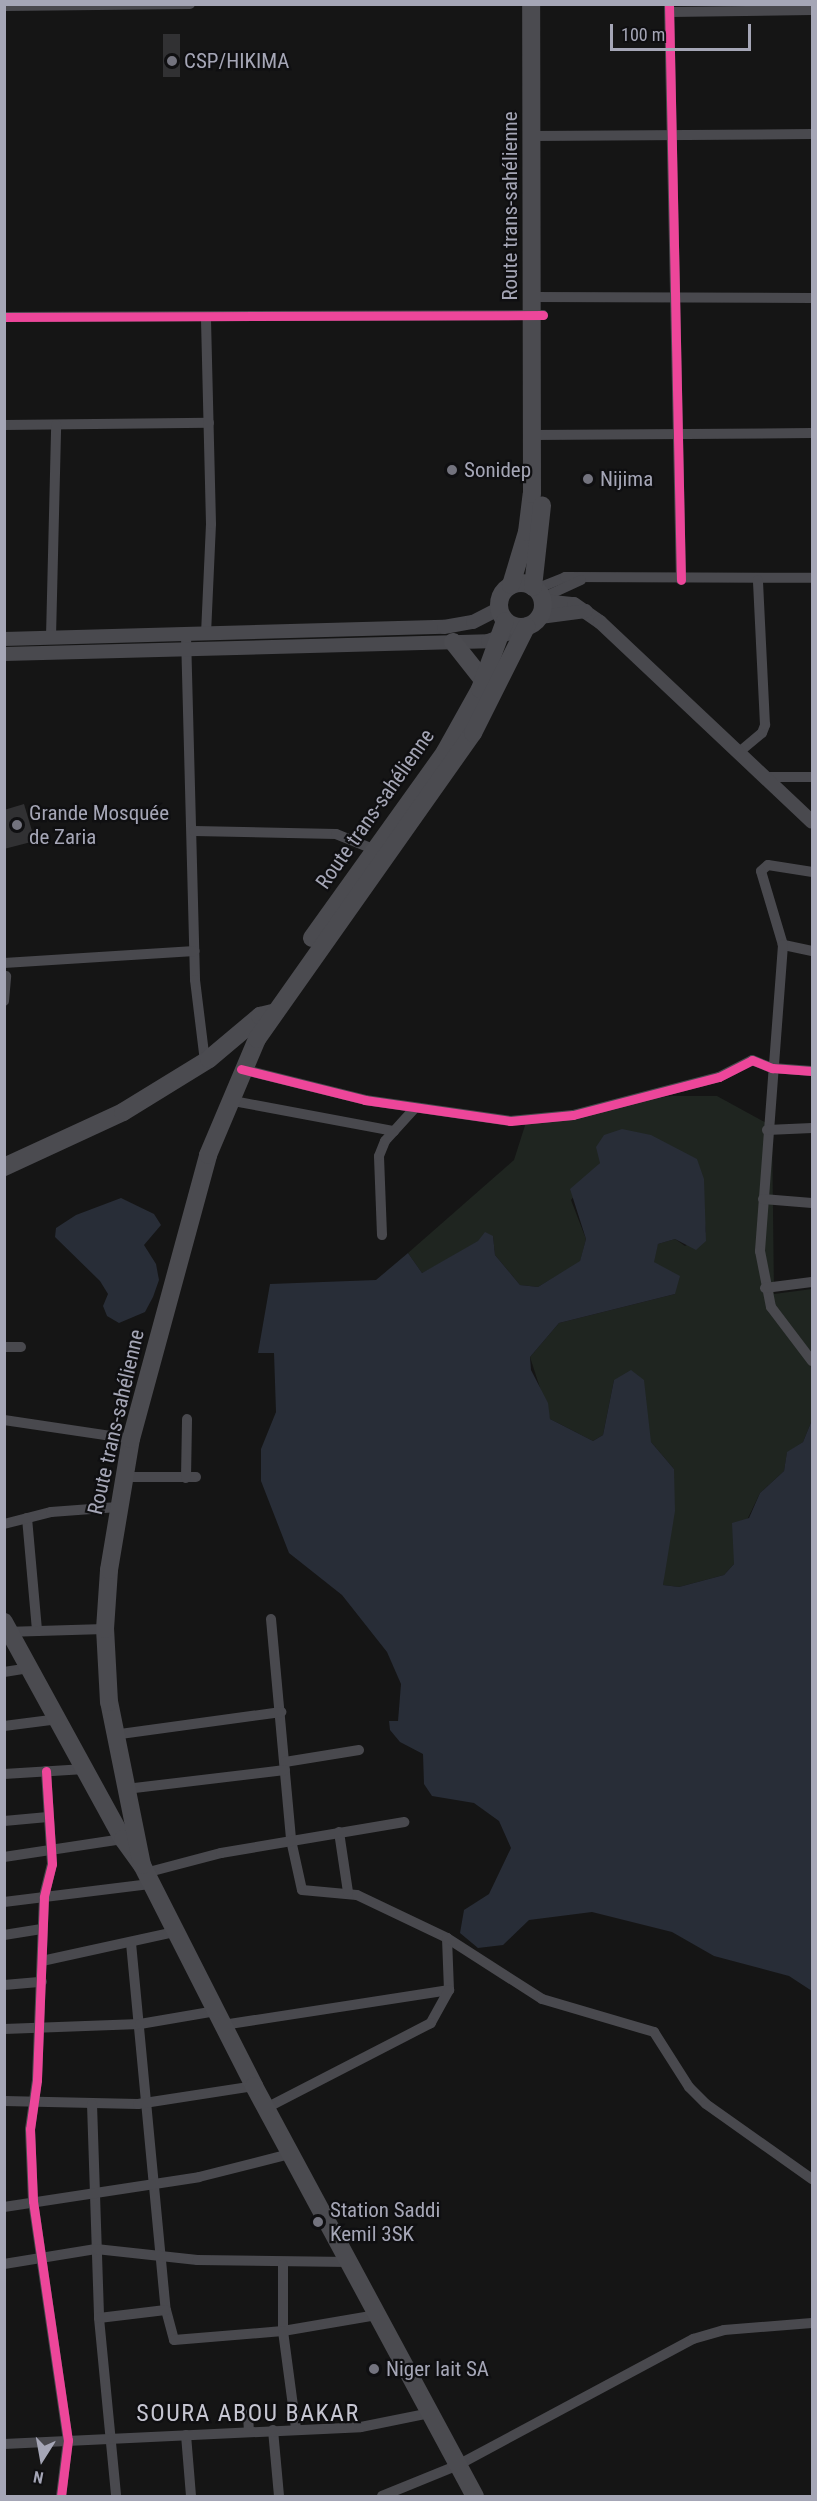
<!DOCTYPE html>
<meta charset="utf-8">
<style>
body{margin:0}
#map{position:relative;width:817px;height:2501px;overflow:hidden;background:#151515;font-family:"Roboto Condensed",sans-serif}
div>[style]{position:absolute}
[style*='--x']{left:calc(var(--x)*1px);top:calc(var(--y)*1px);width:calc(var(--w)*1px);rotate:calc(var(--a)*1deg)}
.green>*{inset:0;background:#1f2520}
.water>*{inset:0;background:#282d37}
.building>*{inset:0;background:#313133;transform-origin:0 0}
.minor>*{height:10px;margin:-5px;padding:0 5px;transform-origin:5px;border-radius:5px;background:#49494e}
.tertiary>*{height:14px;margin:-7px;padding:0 7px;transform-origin:7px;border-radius:7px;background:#49494e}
.trunk>*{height:18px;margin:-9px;padding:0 9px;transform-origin:9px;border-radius:9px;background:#4b4b50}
.trunk>.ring{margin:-9px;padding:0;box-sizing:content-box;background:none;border:18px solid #4b4b50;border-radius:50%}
.cycleway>*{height:9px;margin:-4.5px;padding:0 4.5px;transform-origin:4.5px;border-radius:4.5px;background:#ed469a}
.dots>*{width:16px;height:16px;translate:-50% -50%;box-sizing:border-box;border:3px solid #0f0f11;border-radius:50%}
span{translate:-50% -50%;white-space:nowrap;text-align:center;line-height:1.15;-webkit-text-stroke:4.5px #0f0f11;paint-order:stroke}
.poi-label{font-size:21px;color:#a5a6b6}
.left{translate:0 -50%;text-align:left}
.street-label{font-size:21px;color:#a5a6b6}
.quarter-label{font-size:24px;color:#c6c6d2;letter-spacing:1.5px}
.frame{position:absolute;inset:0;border:6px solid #a5a6b6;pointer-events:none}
.north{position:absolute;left:12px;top:2429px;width:60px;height:60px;-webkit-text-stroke:4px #0f0f11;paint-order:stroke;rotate:191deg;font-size:16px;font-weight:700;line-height:24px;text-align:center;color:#a5a6b6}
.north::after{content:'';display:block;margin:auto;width:21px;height:27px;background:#a5a6b6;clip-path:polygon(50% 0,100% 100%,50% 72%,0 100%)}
.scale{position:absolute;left:610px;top:24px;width:141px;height:27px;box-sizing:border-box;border:3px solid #a5a6b6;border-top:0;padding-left:8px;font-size:18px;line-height:21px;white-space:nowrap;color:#a5a6b6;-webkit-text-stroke:4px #0f0f11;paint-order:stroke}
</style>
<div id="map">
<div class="green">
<div style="clip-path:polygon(672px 1096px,717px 1096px,772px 1126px,774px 1294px,812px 1289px,812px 1420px,803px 1442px,787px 1453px,784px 1471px,760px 1493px,734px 1547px,734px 1564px,724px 1575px,679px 1587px,663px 1585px,674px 1469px,651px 1442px,614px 1380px,603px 1435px,593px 1441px,550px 1419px,530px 1357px,559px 1323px,675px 1294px,654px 1262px,653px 1253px,658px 1244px,675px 1239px,685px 1246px,706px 1232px,704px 1216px,600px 1163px,571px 1200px,586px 1239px,580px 1262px,538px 1287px,520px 1285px,495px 1255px,493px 1236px,422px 1273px,408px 1253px,514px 1160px,528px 1116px)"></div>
</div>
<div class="water">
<div style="clip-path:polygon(622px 1129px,651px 1135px,697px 1159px,704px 1179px,706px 1241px,696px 1250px,675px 1239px,658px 1244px,654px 1262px,680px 1276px,675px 1294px,559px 1323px,530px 1357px,531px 1370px,548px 1403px,550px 1419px,593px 1441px,603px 1435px,614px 1380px,631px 1370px,644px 1380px,651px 1442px,674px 1469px,675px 1511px,663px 1585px,679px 1587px,724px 1575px,734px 1564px,732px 1523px,749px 1518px,760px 1493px,784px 1471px,787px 1452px,803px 1442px,812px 1420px,812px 1991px,789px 1976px,714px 1956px,672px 1932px,592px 1912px,529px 1920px,503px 1945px,478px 1948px,460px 1933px,464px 1910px,489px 1894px,511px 1848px,499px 1821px,474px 1803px,432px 1796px,424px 1784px,423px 1754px,400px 1742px,390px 1730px,389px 1721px,398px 1721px,401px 1684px,387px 1652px,342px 1595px,289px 1553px,261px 1481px,261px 1449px,276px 1412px,274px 1353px,258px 1353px,270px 1284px,376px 1280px,408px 1253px,422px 1273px,478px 1241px,485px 1232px,493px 1236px,495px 1255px,520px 1285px,538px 1287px,580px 1261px,586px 1239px,570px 1189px,600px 1163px,596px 1147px,604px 1135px)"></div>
<div style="clip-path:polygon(121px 1198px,154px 1214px,161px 1225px,144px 1245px,156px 1264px,159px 1280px,153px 1297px,145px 1312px,119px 1323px,107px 1316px,103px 1306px,108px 1294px,100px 1281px,55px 1237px,56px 1228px,76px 1215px)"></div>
</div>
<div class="building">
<div style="left:163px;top:34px;width:17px;height:43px"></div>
<div style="clip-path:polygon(24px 804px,35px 841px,4px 849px,4px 810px)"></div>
</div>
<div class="minor">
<div style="--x:669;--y:4;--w:576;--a:88.81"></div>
<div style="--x:4;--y:6;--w:186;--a:-0.6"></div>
<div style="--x:670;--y:12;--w:142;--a:-0.8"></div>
<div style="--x:532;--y:136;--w:280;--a:-0.4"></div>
<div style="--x:533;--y:297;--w:279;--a:0.2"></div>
<div style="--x:4;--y:317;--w:539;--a:-0.21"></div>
<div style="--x:4;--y:425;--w:205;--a:-0.6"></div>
<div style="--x:532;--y:435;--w:280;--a:-0.4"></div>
<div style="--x:536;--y:589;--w:31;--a:-22"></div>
<div style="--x:565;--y:577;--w:247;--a:0.2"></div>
<div style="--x:542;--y:598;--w:43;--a:-24.8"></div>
<div style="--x:206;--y:634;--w:110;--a:-87.4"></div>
<div style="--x:211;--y:524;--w:207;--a:-91.4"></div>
<div style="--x:186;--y:635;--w:345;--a:88.5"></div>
<div style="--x:195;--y:980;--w:83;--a:83"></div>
<div style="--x:51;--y:637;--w:212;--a:-88.6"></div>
<div style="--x:738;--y:753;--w:31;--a:-40"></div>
<div style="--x:762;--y:733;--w:9;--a:-69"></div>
<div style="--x:765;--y:725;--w:145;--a:-92.8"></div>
<div style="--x:764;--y:777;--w:48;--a:0"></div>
<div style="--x:194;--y:831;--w:142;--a:1.2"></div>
<div style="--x:336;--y:834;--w:45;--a:22"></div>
<div style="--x:783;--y:945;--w:77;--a:-106.6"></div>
<div style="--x:761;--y:871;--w:9;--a:-41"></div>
<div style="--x:768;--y:865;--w:45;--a:9"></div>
<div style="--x:812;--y:951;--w:30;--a:-168"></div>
<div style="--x:783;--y:945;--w:307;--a:94.3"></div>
<div style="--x:760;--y:1251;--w:57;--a:78.9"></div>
<div style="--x:771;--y:1307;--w:68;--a:52.8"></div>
<div style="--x:4;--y:963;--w:191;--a:-3.6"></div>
<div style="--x:4;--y:1001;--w:25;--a:-85"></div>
<div style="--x:241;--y:1069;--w:128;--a:14"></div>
<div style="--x:365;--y:1100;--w:147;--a:8.2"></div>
<div style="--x:510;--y:1121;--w:63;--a:-5.4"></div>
<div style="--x:573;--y:1115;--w:151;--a:-14.6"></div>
<div style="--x:719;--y:1077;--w:37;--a:-27"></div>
<div style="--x:752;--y:1060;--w:22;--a:22"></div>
<div style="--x:772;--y:1068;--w:40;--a:4.3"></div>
<div style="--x:228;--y:1100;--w:169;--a:10.6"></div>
<div style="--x:767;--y:1130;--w:45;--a:-2.5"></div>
<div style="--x:763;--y:1199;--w:49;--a:4.7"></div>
<div style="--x:382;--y:1235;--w:79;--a:-92.2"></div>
<div style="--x:379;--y:1156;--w:16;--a:-68"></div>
<div style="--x:385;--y:1141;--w:45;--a:-47.7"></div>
<div style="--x:765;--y:1288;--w:47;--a:-7.3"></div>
<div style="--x:4;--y:1347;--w:17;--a:0"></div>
<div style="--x:4;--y:1420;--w:128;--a:8.5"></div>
<div style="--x:124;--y:1477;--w:72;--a:0"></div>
<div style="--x:186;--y:1478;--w:59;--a:-89"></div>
<div style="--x:27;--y:1518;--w:112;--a:84.9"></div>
<div style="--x:4;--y:1524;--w:49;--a:-14.3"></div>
<div style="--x:51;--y:1512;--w:67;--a:-4.3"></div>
<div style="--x:271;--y:1619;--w:222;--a:84.8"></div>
<div style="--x:291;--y:1840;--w:51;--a:77.6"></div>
<div style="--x:302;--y:1890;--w:55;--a:5.2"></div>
<div style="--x:357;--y:1895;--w:100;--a:25.5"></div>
<div style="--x:447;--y:1938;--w:52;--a:87.8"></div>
<div style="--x:5;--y:1632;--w:100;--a:-1.7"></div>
<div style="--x:4;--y:1672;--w:25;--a:-9"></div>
<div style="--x:4;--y:1726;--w:55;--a:-7.3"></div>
<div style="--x:113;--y:1735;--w:170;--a:-7.8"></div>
<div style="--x:285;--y:1762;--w:75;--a:-9.2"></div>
<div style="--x:46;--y:1771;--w:93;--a:86.3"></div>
<div style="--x:52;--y:1864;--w:34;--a:104"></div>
<div style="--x:44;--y:1897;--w:183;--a:92.2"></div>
<div style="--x:37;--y:2080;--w:49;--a:98.1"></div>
<div style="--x:30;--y:2129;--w:72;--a:87.6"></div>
<div style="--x:33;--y:2201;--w:242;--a:81.7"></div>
<div style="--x:68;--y:2440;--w:56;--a:97.1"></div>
<div style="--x:4;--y:1774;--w:81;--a:-3.5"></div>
<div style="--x:126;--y:1789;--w:160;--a:-6.8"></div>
<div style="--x:4;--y:1821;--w:44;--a:-5.2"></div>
<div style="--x:339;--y:1832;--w:61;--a:81.5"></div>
<div style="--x:4;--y:1857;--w:120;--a:-8.6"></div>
<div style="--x:145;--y:1873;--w:79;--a:-14.7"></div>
<div style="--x:221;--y:1853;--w:186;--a:-9.6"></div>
<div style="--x:4;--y:1902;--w:147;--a:-7"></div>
<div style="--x:4;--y:1935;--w:38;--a:-9"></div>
<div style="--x:447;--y:1938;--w:113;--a:32.7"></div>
<div style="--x:542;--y:1999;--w:117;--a:16.4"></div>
<div style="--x:654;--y:2032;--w:65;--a:57.5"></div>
<div style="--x:689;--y:2087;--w:24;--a:45"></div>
<div style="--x:706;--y:2104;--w:130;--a:35.3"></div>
<div style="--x:131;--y:1943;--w:369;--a:84.6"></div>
<div style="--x:166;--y:2310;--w:31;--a:75"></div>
<div style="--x:174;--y:2340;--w:109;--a:-4.7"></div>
<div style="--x:283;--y:2331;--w:95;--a:-9.7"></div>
<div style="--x:42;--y:1961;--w:135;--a:-12.4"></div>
<div style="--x:4;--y:1985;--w:38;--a:-5"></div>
<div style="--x:223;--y:2025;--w:229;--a:-8.8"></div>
<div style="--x:449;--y:1990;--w:38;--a:119"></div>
<div style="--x:431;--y:2023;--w:186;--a:152.7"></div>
<div style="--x:4;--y:2029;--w:136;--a:-2.1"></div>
<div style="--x:140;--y:2024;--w:77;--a:-9.7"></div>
<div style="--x:4;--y:2101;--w:134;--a:1.3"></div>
<div style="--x:138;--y:2104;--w:117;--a:-8.8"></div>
<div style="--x:92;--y:2104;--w:214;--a:88.1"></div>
<div style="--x:99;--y:2318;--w:179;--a:84.5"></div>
<div style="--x:4;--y:2207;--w:197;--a:-8.7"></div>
<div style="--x:199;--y:2177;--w:94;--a:-14.2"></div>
<div style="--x:4;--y:2264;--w:93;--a:-9.3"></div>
<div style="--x:96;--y:2249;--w:102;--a:6.2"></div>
<div style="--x:197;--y:2260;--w:152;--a:0.8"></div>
<div style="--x:283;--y:2264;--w:67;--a:90"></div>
<div style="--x:283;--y:2331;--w:98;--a:82.4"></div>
<div style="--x:99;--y:2318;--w:67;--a:-6.8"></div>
<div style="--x:248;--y:2414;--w:17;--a:87"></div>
<div style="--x:273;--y:2430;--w:66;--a:84.8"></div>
<div style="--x:186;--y:2435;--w:61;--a:85.3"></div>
<div style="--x:4;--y:2444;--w:357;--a:-2.7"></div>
<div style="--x:361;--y:2427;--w:70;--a:-11.5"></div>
<div style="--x:382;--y:2496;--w:82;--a:-22.2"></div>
<div style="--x:458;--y:2465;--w:267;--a:-28.2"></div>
<div style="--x:693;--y:2339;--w:32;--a:-16"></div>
<div style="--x:724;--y:2330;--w:88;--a:-4.5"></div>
</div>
<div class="tertiary">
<div style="--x:543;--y:601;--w:31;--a:6"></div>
<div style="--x:574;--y:604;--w:32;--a:35"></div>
<div style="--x:600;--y:622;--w:291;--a:43.3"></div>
<div style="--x:540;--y:617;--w:46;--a:-7.4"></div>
<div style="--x:4;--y:639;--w:440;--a:-1.6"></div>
<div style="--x:444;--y:627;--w:29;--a:-10"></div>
<div style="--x:473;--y:622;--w:29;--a:-27"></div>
<div style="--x:4;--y:654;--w:484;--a:-1.5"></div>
<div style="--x:488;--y:641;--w:40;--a:-20.2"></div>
</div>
<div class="trunk">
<div class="ring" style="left:499px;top:583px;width:26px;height:26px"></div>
<div style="--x:511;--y:585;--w:55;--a:-73.2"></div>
<div style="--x:527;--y:532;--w:38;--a:-83"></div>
<div style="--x:532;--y:494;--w:490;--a:-90.1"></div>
<div style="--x:533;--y:587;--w:82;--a:-83.7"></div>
<div style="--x:453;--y:642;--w:48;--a:51.7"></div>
<div style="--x:312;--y:938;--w:229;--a:-54.4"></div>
<div style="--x:445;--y:752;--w:72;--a:-60.9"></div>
<div style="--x:480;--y:689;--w:72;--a:-69.8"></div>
<div style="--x:4;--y:1167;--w:131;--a:-24.8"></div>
<div style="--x:123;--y:1112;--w:101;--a:-31.6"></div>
<div style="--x:209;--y:1059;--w:67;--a:-40.1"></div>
<div style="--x:260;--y:1016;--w:16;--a:-14"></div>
<div style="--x:4;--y:1622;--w:247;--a:61.3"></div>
<div style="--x:123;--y:1839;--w:32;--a:54"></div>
<div style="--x:142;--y:1865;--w:248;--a:63.1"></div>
<div style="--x:254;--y:2086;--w:466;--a:61.7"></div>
<div style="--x:142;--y:1865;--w:166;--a:-101.4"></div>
<div style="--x:109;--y:1702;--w:73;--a:-93.1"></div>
<div style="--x:105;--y:1629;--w:59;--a:-86.1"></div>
<div style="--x:109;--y:1570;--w:133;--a:-80.5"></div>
<div style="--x:131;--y:1439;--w:294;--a:-74.8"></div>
<div style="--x:208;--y:1155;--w:126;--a:-67.1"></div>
<div style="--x:257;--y:1039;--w:375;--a:-54.8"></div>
<div style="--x:473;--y:733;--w:119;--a:-63.4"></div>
</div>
<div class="cycleway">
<div style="--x:669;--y:4;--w:576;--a:88.81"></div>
<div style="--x:4;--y:317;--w:539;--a:-0.21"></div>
<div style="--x:241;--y:1069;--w:128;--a:14"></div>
<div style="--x:365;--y:1100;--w:147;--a:8.2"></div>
<div style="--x:510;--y:1121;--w:63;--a:-5.4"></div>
<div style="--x:573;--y:1115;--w:151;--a:-14.6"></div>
<div style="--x:719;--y:1077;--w:37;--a:-27"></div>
<div style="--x:752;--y:1060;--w:22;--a:22"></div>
<div style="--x:772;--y:1068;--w:40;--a:4.3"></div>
<div style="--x:46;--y:1771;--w:93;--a:86.3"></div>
<div style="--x:52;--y:1864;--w:34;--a:104"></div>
<div style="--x:44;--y:1897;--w:183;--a:92.2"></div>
<div style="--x:37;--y:2080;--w:49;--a:98.1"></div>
<div style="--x:30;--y:2129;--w:72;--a:87.6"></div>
<div style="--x:33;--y:2201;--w:242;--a:81.7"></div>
<div style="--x:68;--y:2440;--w:56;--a:97.1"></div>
</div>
<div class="dots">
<div style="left:172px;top:61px;background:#73737e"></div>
<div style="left:452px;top:470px;background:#73737e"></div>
<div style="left:588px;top:479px;background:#73737e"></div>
<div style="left:17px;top:825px;background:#73737e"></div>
<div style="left:318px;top:2222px;background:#73737e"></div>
<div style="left:374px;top:2369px;background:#73737e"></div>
</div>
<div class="poi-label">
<span class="left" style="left:184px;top:61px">CSP/HIKIMA</span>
<span class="left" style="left:464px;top:470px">Sonidep</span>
<span class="left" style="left:600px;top:479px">Nijima</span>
<span class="left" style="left:29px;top:825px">Grande Mosquée<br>de Zaria</span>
<span class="left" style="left:330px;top:2222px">Station Saddi<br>Kemil 3SK</span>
<span class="left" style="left:386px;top:2369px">Niger lait SA</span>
</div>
<div class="street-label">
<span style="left:510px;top:206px;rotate:-90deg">Route trans-sahélienne</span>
<span style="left:375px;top:809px;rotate:-55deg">Route trans-sahélienne</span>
<span style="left:116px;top:1422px;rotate:-77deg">Route trans-sahélienne</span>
</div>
<div class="quarter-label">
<span style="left:248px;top:2414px">SOURA ABOU BAKAR</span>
</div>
<div class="frame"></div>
<div class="north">N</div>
<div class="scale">100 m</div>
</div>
